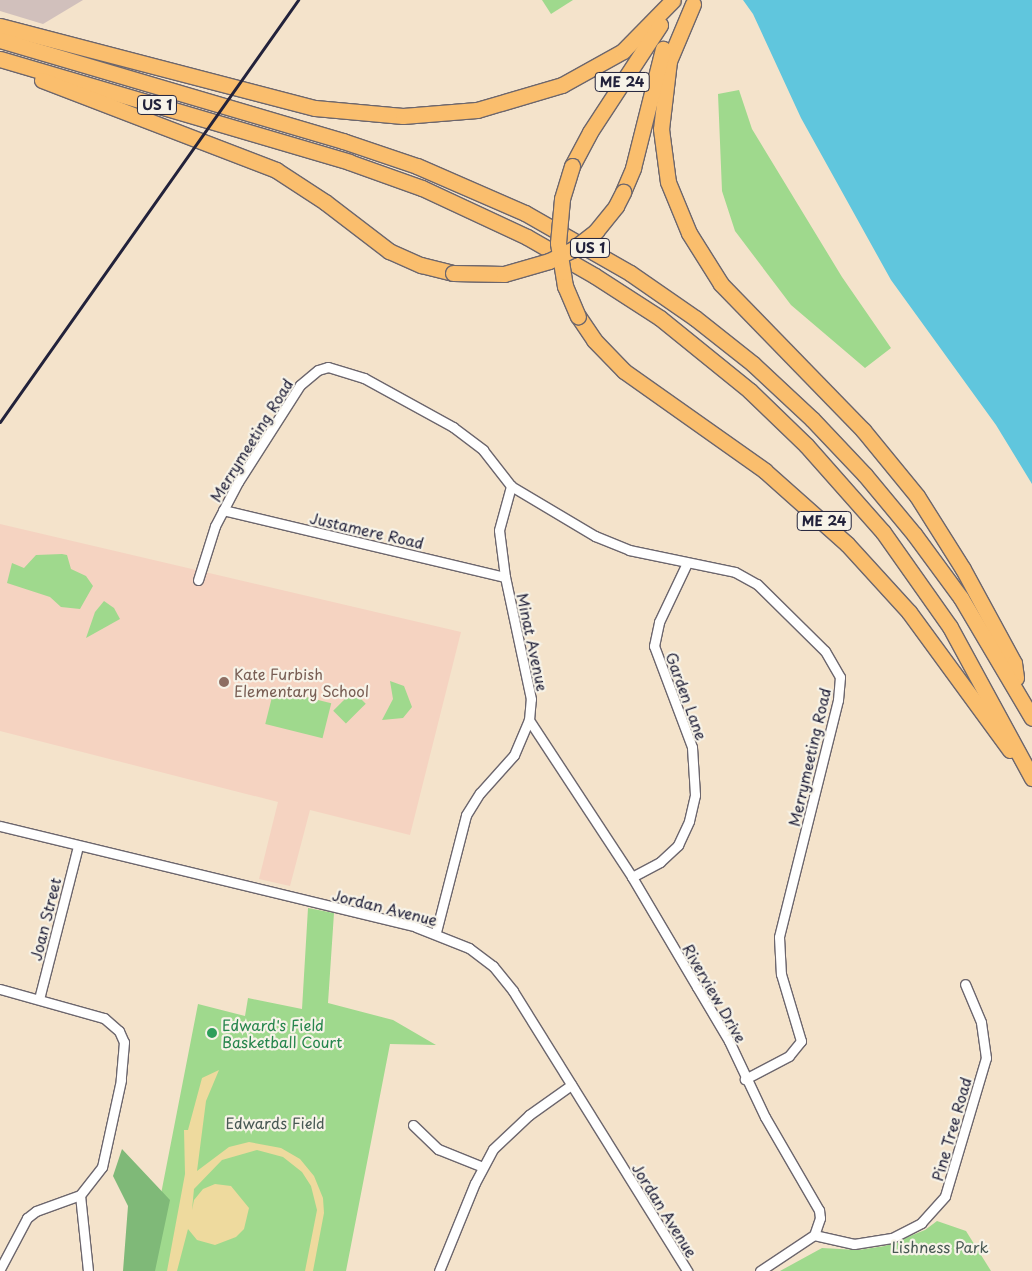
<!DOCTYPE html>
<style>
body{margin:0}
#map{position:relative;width:1032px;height:1271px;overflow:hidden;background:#f4e3cb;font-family:"Playpen Sans",sans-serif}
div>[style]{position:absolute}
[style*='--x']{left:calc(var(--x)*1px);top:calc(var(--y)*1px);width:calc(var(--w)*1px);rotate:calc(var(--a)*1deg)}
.built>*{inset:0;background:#f5d3c1}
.industrial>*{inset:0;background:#d1c0bc}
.green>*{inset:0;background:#9fd98d;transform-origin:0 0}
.forest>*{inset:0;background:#7fb978}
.sand>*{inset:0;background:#eeda9e}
.water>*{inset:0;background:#60c6dd}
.roads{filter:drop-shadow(1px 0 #6c666d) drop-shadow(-1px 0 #6c666d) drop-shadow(0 1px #6c666d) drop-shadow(0 -1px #6c666d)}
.minor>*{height:9px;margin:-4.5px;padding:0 4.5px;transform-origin:4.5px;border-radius:4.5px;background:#fff}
.motorway>*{height:15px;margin:-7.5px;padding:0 7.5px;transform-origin:7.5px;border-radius:7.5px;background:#fabe6d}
.rail>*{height:3px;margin:-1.5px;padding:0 1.5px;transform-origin:1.5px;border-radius:1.5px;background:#22223b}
.bridges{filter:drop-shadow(1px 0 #6c666d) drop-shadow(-1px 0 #6c666d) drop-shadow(0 1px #6c666d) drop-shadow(0 -1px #6c666d)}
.motorway-bridge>*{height:15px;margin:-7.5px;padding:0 7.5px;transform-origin:7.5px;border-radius:7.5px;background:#fabe6d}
.dots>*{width:14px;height:14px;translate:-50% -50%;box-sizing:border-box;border:2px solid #f7f3e8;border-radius:50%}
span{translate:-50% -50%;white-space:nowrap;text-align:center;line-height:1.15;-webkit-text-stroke:4.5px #f7f3e8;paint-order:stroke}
.shield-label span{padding:1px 4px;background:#f7f3e8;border:1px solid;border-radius:4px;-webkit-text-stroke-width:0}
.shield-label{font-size:14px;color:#22223b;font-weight:700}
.street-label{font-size:15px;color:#22223b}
.education-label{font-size:15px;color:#785e54}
.left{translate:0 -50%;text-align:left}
.leisure-label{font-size:15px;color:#27864d}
.park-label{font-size:15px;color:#485954}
</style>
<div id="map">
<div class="built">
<div style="clip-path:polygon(0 524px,461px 632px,410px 835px,310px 810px,290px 886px,259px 879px,278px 802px,0 731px)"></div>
</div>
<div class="industrial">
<div style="clip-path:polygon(0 0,83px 0,43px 24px,0 11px)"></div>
</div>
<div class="green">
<div style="clip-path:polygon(542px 0,573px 0,551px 14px)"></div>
<div style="clip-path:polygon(739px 90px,752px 129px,842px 277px,891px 348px,865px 368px,791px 305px,735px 231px,722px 191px,718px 94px)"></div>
<div style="clip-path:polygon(62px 554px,67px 555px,71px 569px,86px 576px,93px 586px,80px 609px,61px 607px,50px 597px,7px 583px,12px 563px,24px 568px,36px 555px)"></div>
<div style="clip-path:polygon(104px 601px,114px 608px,120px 619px,86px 638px,95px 612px)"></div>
<div style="clip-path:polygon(390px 681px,404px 686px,412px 707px,403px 718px,382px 720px,393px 699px)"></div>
<div style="left:274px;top:689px;width:59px;height:36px;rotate:14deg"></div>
<div style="left:353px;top:691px;width:18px;height:28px;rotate:45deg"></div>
<div style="clip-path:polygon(308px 908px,334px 913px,328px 1003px,393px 1020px,436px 1045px,390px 1044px,346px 1271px,146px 1271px,198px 1004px,245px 1016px,248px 998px,302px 1009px)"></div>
<div style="clip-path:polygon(937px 1221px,966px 1231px,991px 1271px,780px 1271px,822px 1248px,858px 1250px,885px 1246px,925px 1230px)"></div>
</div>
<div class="forest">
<div style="clip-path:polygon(122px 1149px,170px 1200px,155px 1271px,123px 1271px,128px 1206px,113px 1176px)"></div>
</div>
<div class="sand">
<div style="clip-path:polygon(219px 1070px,206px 1101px,197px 1171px,229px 1147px,249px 1142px,281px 1148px,300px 1159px,314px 1176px,323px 1198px,324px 1213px,313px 1271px,305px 1271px,317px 1210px,311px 1186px,302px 1172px,283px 1157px,257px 1150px,222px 1160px,194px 1189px,192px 1210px,194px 1200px,203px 1189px,215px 1184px,231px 1186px,249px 1208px,244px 1229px,236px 1237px,215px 1245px,197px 1240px,188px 1229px,177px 1271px,167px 1271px,185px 1174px,184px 1130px,188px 1130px,202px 1078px)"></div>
</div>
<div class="water">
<div style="clip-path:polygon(743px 0,1032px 0,1032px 484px,996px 425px,891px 280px,801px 118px,753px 14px)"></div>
</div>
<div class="roads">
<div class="minor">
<div style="--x:223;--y:510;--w:290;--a:13.4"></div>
<div style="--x:198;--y:580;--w:57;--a:-72.5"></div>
<div style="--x:215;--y:526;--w:50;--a:-62.4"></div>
<div style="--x:238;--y:482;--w:115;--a:-57.4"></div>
<div style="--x:300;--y:385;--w:23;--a:-40"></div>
<div style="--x:318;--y:370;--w:10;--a:-17"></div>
<div style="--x:328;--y:367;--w:38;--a:17"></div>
<div style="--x:364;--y:378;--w:102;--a:28.8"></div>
<div style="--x:453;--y:427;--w:38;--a:37"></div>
<div style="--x:483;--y:450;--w:46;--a:52.1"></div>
<div style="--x:511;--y:486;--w:98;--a:30.8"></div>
<div style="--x:595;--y:536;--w:37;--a:22"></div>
<div style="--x:629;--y:550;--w:108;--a:11.7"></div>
<div style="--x:735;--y:572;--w:25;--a:29"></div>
<div style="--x:757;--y:584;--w:95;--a:44.6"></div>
<div style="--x:825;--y:651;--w:30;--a:60"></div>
<div style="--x:840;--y:677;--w:23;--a:95"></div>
<div style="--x:838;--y:700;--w:244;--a:104"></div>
<div style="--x:779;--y:937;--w:37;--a:87"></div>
<div style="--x:781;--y:974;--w:70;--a:73.4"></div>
<div style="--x:801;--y:1041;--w:19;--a:129"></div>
<div style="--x:789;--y:1056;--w:50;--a:152.4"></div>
<div style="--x:529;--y:720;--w:188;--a:56.7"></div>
<div style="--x:632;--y:877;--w:128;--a:59.4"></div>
<div style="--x:697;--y:987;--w:63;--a:59.3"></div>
<div style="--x:729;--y:1041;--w:84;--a:64.7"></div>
<div style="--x:765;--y:1117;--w:108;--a:59.9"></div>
<div style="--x:819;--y:1210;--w:8;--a:83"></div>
<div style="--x:820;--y:1218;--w:18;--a:109"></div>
<div style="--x:814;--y:1235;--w:65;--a:146.3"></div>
<div style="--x:0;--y:826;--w:428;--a:13.6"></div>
<div style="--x:416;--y:927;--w:57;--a:21.6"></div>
<div style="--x:469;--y:948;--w:30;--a:37"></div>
<div style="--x:493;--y:966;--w:32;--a:51"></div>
<div style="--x:513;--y:991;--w:330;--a:58.1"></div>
<div style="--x:632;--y:877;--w:32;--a:-28"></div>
<div style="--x:660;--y:862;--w:25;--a:-43"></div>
<div style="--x:678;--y:845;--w:26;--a:-65"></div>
<div style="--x:689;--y:821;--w:27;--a:-77"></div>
<div style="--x:695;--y:795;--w:48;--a:-93.6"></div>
<div style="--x:692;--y:747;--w:108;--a:-110.6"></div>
<div style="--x:654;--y:646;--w:25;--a:-78"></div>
<div style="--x:659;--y:622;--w:65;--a:-64.6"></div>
<div style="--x:436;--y:932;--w:121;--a:-75.6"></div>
<div style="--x:466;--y:815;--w:26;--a:-58"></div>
<div style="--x:480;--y:793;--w:51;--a:-48.2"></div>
<div style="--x:514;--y:755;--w:38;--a:-67"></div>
<div style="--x:529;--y:720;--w:21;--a:-85"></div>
<div style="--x:531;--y:699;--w:125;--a:-102"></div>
<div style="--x:505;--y:577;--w:47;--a:-97.3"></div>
<div style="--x:499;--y:530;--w:46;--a:-74.7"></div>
<div style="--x:0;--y:989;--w:108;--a:15.6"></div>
<div style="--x:104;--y:1018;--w:20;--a:41"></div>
<div style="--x:119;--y:1031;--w:12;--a:66"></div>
<div style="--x:124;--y:1042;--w:38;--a:95"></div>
<div style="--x:121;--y:1080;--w:89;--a:102.3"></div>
<div style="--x:102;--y:1167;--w:36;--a:128"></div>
<div style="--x:39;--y:999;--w:158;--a:-75.7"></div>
<div style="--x:413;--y:1125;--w:35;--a:44"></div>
<div style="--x:438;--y:1149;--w:48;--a:21.8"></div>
<div style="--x:814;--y:1235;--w:41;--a:12.7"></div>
<div style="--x:854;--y:1244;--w:38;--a:-9"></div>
<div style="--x:892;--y:1238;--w:33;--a:-27"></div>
<div style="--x:921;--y:1223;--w:36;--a:-48"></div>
<div style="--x:945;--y:1196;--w:144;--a:-73.5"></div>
<div style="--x:986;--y:1058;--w:36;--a:-98"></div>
<div style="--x:981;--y:1022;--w:41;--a:-112.8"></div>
<div style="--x:0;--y:1269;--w:58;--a:-62.1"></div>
<div style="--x:27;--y:1218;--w:11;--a:-38"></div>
<div style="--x:36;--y:1211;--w:47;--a:-20"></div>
<div style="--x:80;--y:1195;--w:76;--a:84"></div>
<div style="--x:439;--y:1271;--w:95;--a:-67.8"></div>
<div style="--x:475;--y:1183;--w:38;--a:-62"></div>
<div style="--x:493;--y:1149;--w:50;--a:-43.4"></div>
<div style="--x:529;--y:1115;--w:52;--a:-35.5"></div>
</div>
<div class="motorway">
<div style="--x:693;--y:4;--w:62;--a:112.8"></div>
<div style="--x:669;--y:61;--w:68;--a:96.7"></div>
<div style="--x:661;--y:129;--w:53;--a:82.5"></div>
<div style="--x:668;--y:182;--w:55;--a:67.6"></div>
<div style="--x:689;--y:233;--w:60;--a:57.9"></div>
<div style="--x:721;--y:284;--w:204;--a:45.8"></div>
<div style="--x:863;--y:430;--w:85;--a:50.7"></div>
<div style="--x:917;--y:496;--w:86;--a:57.8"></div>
<div style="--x:963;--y:569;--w:107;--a:61.5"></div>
<div style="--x:1014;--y:663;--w:15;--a:82"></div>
<div style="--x:0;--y:26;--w:325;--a:14.6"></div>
<div style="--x:315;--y:108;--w:88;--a:5.2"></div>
<div style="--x:403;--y:116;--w:74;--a:-4.6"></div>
<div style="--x:477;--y:110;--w:89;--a:-16.4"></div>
<div style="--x:562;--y:85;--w:70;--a:-29.1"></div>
<div style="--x:623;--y:51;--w:71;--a:-45.6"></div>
<div style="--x:0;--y:40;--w:358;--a:16.4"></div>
<div style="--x:343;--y:141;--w:78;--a:18.7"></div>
<div style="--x:417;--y:166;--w:118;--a:23.5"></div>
<div style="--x:525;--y:213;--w:121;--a:29.7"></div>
<div style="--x:630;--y:273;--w:79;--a:34.7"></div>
<div style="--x:695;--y:318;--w:74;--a:38.4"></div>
<div style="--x:753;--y:364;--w:81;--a:43"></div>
<div style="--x:812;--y:419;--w:77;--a:46.6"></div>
<div style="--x:865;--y:475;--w:77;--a:50.3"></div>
<div style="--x:914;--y:534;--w:79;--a:53.7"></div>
<div style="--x:961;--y:598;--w:139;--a:59.4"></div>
<div style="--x:0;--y:59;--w:364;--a:16.4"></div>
<div style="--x:349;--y:162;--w:77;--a:19.6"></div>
<div style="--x:422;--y:188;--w:116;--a:25"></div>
<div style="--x:527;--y:237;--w:78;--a:29.8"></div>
<div style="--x:595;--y:276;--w:77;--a:32.9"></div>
<div style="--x:660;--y:318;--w:116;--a:39"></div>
<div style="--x:750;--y:391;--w:78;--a:44"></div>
<div style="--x:806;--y:445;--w:116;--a:48.5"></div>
<div style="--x:883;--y:532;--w:116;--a:54.8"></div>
<div style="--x:950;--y:627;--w:172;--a:61.5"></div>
<div style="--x:42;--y:80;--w:251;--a:21"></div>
<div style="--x:276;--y:170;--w:59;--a:33.1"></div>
<div style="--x:325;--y:202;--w:81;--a:37.4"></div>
<div style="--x:389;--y:251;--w:35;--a:24"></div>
<div style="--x:421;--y:265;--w:33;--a:14"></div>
<div style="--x:572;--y:166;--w:38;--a:-62"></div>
<div style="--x:590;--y:132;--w:128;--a:-56.8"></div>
<div style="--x:623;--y:192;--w:26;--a:-67"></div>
<div style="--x:633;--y:168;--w:123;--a:-75.9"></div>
<div style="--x:578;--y:316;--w:29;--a:56"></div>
<div style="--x:594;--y:340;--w:43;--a:45.9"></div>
<div style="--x:624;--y:371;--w:173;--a:35.3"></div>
<div style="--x:765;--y:471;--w:110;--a:41.7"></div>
<div style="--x:847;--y:544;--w:92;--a:47.6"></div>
<div style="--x:909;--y:612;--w:171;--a:53.8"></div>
</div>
</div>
<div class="rail">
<div style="--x:0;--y:422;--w:517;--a:-54.77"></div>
</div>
<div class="bridges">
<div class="motorway-bridge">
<div style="--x:572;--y:166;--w:34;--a:107"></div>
<div style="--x:562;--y:199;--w:44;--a:95.2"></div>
<div style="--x:558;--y:243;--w:44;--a:80.8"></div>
<div style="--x:565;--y:286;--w:33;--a:67"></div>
<div style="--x:453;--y:273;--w:51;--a:1.1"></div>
<div style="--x:504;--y:274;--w:47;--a:-16.1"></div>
<div style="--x:549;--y:261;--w:25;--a:-26"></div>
<div style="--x:572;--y:250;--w:31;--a:-38"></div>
<div style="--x:596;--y:231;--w:32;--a:-51"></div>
<div style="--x:616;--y:206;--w:16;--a:-63"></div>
</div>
</div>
<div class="dots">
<div style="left:224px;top:682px;background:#8d6e63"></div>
<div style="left:212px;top:1033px;background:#2e9e5b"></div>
</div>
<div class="shield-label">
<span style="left:622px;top:82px">ME 24</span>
<span style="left:157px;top:105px">US 1</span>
<span style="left:590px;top:248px">US 1</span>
<span style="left:824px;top:521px">ME 24</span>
</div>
<div class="street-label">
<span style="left:251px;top:440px;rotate:-58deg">Merrymeeting Road</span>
<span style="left:367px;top:530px;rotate:13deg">Justamere Road</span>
<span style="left:533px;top:642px;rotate:78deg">Minat Avenue</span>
<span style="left:687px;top:696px;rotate:70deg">Garden Lane</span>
<span style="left:809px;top:757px;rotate:-77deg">Merrymeeting Road</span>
<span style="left:385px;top:907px;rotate:14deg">Jordan Avenue</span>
<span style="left:45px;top:919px;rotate:-76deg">Joan Street</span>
<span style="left:715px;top:993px;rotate:60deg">Riverview Drive</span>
<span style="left:951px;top:1129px;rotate:-74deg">Pine Tree Road</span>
<span style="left:665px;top:1210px;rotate:58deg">Jordan Avenue</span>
</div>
<div class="education-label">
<span class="left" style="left:234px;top:682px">Kate Furbish<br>Elementary School</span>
</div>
<div class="leisure-label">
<span class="left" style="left:222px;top:1033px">Edward's Field<br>Basketball Court</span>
</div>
<div class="park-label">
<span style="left:275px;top:1123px">Edwards Field</span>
<span style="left:940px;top:1247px">Lishness Park</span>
</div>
</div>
